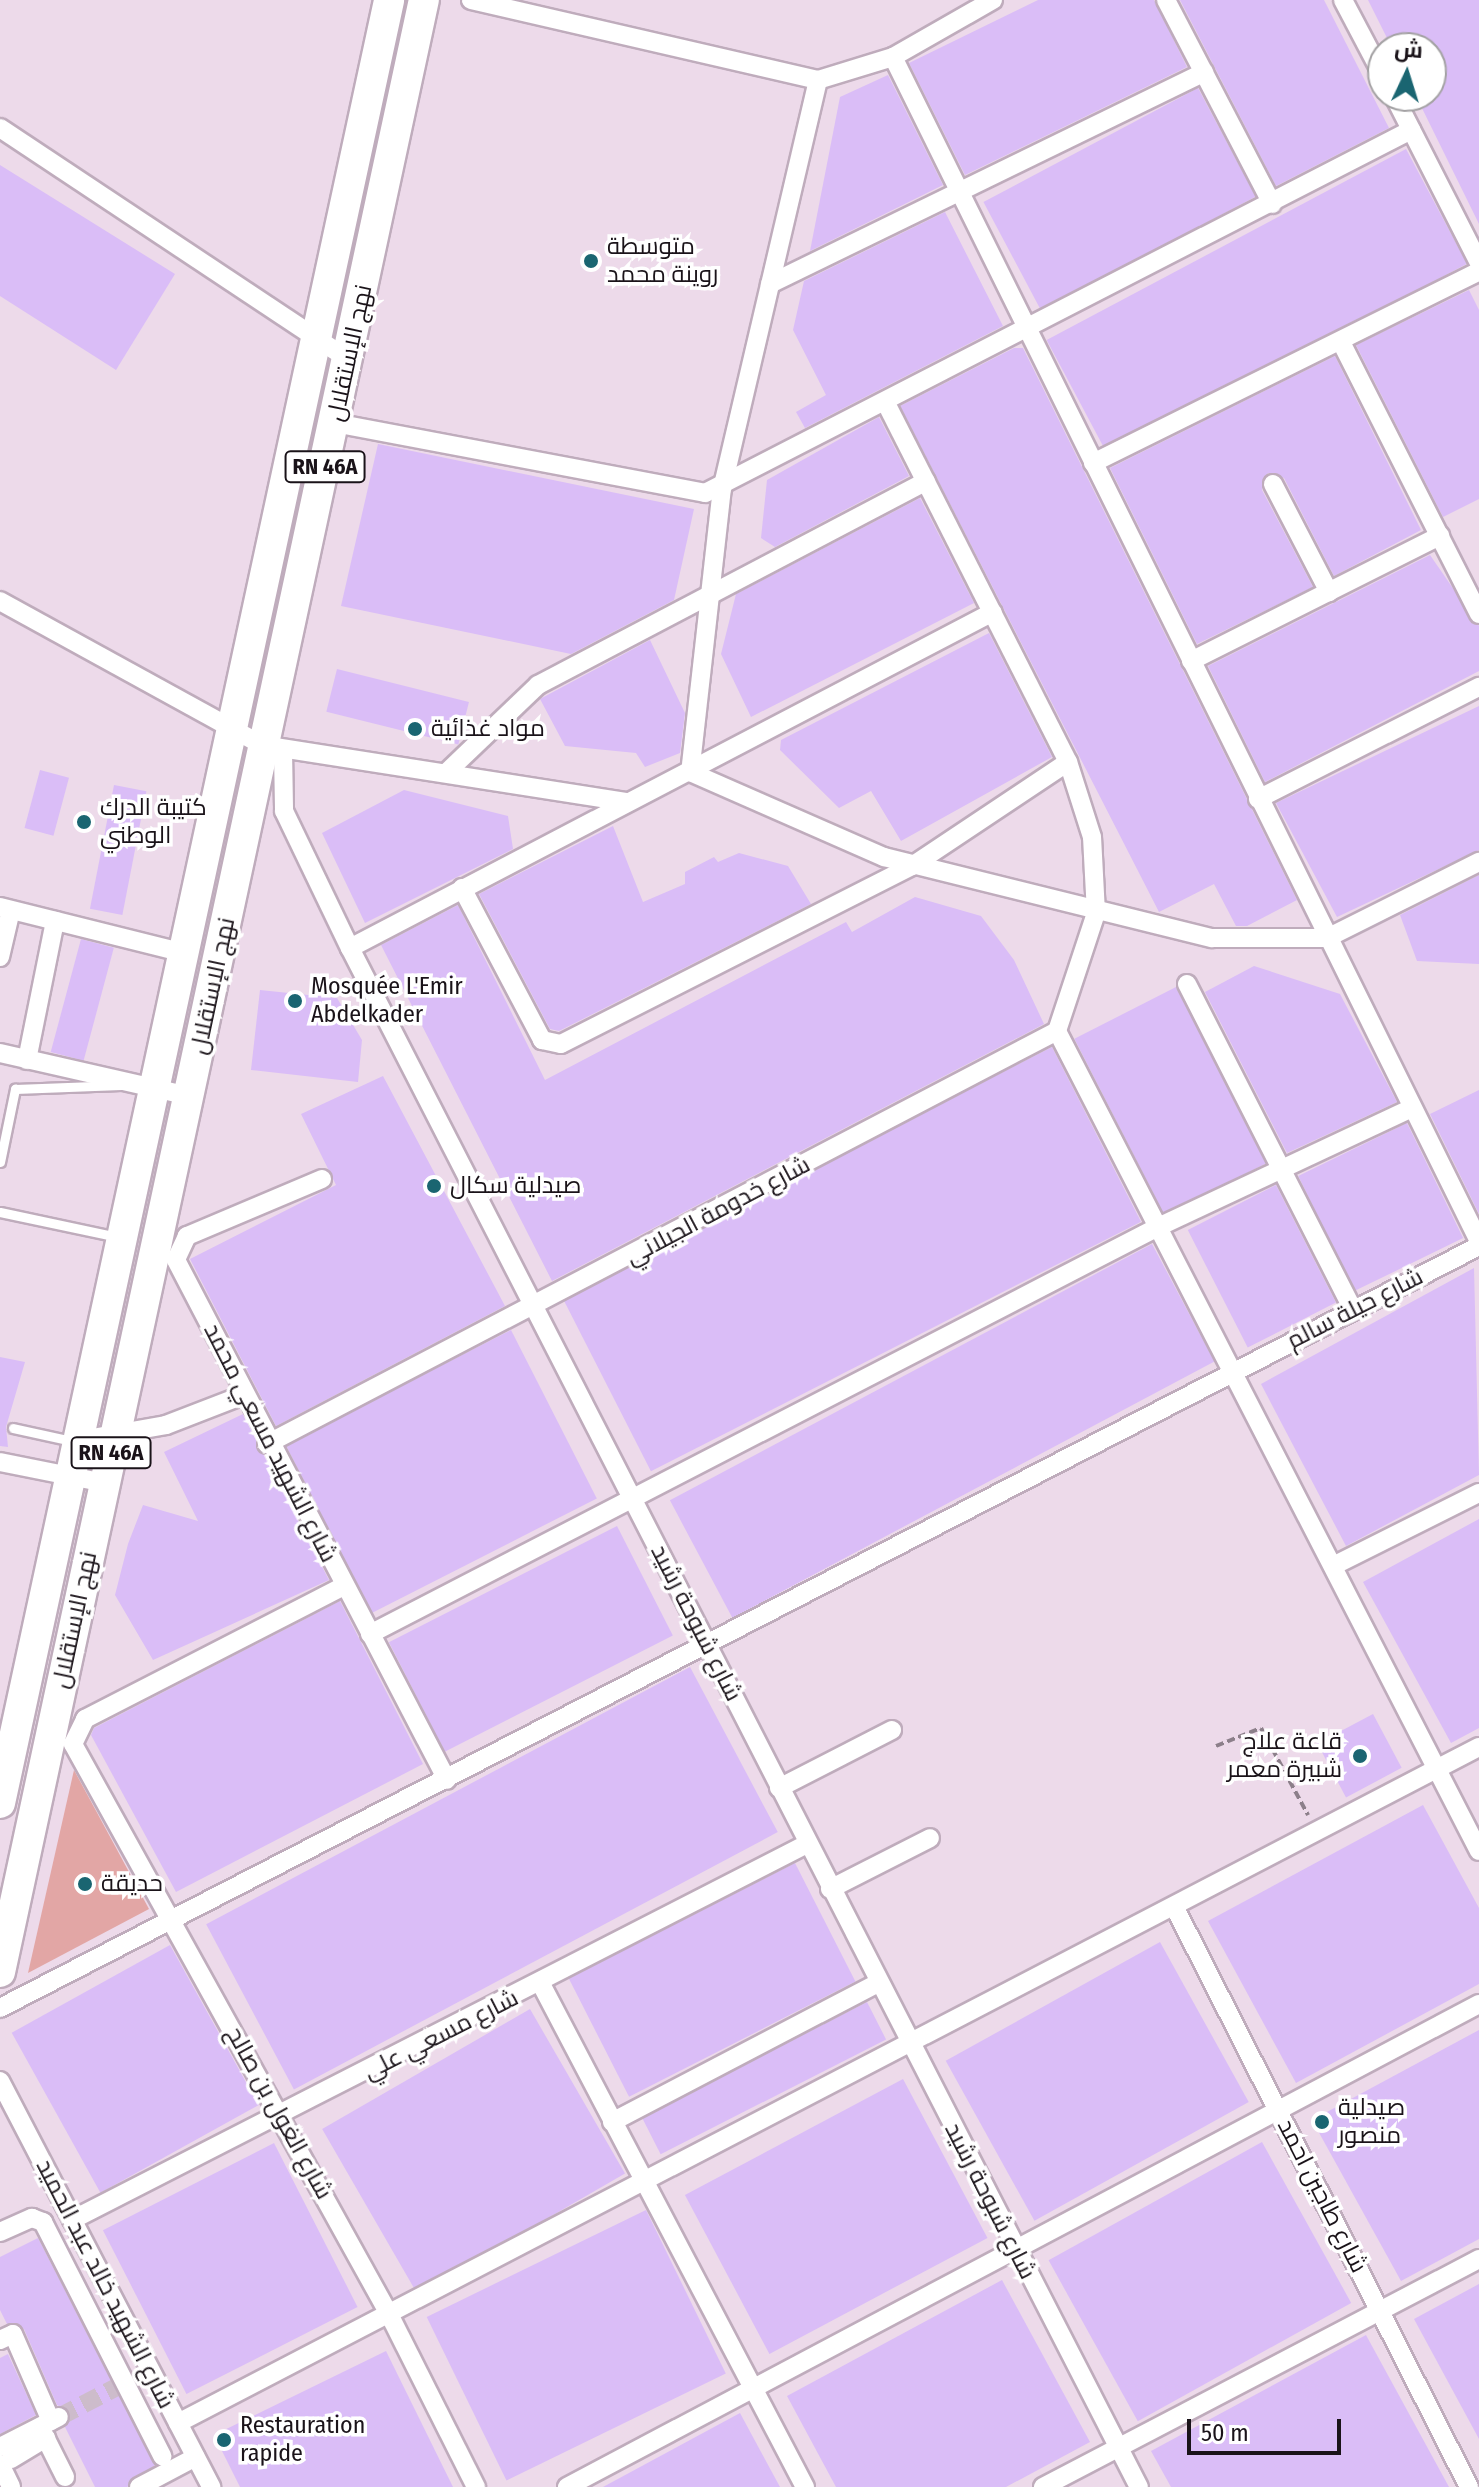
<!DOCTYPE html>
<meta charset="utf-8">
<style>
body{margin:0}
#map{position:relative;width:1479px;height:2487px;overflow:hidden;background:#eddaea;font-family:"Fira Sans Condensed",Cairo,sans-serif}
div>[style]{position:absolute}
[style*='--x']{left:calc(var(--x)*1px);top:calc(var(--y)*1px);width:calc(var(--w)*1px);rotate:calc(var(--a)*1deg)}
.green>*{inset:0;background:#e2a6a5}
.building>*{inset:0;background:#dabdf7;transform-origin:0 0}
.street-tunnel>*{height:18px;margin-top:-9px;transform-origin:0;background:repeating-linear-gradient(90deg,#cdbccb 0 18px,transparent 0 27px)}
.path>*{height:4px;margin-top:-2px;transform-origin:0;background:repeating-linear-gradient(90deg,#8c7f8a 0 8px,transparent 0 12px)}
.roads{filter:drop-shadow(2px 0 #bfacbc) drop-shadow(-2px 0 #bfacbc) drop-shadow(0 2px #bfacbc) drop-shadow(0 -2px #bfacbc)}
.lane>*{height:9px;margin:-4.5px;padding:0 4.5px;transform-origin:4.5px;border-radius:4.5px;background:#fff}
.street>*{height:18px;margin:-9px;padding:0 9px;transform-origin:9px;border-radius:9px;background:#fff}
.primary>*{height:30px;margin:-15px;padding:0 15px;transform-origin:15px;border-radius:15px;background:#fff}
.dots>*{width:22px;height:22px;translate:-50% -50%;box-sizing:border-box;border:4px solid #fff;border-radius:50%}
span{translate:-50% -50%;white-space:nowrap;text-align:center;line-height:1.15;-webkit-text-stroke:7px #fff;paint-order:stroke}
.shield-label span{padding:2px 6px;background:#fff;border:2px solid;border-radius:6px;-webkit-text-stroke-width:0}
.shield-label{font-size:22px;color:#1a1319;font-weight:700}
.poi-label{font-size:24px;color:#1a1319}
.left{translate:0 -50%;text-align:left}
.right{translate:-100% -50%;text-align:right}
.street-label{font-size:24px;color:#1a1319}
.north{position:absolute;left:1367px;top:32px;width:80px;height:80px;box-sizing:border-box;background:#fff;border:2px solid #a3a1a3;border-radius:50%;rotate:4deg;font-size:22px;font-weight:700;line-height:32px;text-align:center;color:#1a1319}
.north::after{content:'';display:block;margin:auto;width:28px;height:36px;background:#1a6571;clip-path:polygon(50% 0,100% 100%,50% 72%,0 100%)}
.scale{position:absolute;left:1187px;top:2419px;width:154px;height:36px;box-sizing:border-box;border:4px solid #1a1319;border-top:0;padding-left:10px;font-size:24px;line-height:28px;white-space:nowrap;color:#1a1319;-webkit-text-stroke:6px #fff;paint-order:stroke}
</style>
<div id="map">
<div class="green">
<div style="clip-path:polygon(74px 1770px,149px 1909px,28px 1973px)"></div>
</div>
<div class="building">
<div style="clip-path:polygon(1038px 0,1154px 0,1187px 67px,965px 175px,909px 63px)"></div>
<div style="clip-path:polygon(1180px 0,1324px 0,1389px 128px,1276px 186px)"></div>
<div style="clip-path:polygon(1368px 0,1479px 0,1479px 224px,1416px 96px,1431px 96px,1431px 48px,1392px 48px)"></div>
<div style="clip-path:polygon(888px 75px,943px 185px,810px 251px,840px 97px)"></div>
<div style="left:1198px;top:88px;width:123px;height:243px;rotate:62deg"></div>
<div style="left:1406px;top:149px;width:130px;height:407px;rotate:62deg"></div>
<div style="clip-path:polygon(0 165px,175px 274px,116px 370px,0 296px)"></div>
<div style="clip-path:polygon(945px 212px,1003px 326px,805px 428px,796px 412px,826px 395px,793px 330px,804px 281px)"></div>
<div style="clip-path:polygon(1469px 290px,1479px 310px,1479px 499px,1443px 517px,1356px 345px)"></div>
<div style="clip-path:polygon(1014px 348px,1023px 348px,1297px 900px,1247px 926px,1236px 926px,1214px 884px,1159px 912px,900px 406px)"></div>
<div style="clip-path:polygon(1335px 356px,1421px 530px,1334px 576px,1284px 478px,1268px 473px,1262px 490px,1313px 587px,1197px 644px,1110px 468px)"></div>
<div style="clip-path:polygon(879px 417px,909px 476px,775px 547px,761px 538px,767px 480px)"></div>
<div style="clip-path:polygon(378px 444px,694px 509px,674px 600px,571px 654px,341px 606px)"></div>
<div style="clip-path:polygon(920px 498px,974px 603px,751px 717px,721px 654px,736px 594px)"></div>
<div style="clip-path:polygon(1430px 555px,1479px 626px,1479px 671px,1265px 782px,1208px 666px)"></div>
<div style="clip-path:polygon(989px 633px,1052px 757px,901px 841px,871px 791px,839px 808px,780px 750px,781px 740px)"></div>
<div style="clip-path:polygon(650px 640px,685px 713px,680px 753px,645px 767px,636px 753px,565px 746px,540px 699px)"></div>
<div style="left:337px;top:669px;width:136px;height:44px;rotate:14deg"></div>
<div style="clip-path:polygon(1479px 706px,1479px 850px,1337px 917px,1276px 803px)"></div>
<div style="left:40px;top:770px;width:30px;height:60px;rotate:15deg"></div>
<div style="left:114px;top:785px;width:33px;height:126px;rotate:11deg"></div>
<div style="clip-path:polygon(404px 790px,508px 816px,513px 849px,365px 923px,322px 833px)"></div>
<div style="clip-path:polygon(613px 826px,643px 902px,685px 884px,685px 872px,714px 857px,718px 862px,739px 853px,788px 866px,811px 904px,559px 1031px,550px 1029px,479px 894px)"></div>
<div style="clip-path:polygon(1479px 875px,1479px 964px,1417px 961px,1400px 915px)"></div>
<div style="clip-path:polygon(915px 897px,981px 916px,1014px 960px,1044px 1024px,552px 1281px,381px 945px,458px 905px,545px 1080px,846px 922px,852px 932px)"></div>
<div style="left:81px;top:939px;width:34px;height:117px;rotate:15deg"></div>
<div style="clip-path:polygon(1254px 966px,1340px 994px,1397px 1102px,1287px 1153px,1205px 992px)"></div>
<div style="left:1176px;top:987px;width:198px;height:114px;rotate:63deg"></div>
<div style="clip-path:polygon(260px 990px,337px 998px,362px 1040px,358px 1082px,251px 1070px)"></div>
<div style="left:1052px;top:1047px;width:196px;height:550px;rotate:63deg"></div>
<div style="clip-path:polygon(383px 1076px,505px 1306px,276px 1426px,190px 1259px,336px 1185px,301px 1114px)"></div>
<div style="clip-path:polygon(1479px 1090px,1479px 1214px,1430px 1114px)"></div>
<div style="left:1407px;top:1123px;width:128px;height:121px;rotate:64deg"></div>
<div style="left:1276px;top:1185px;width:132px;height:99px;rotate:63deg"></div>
<div style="left:1152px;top:1244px;width:133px;height:546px;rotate:62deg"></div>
<div style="clip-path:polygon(1474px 1268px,1479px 1475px,1346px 1546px,1261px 1384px)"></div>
<div style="left:511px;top:1330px;width:189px;height:253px;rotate:63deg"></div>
<div style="clip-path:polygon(0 1357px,25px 1362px,6px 1427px,8px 1447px,0 1446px)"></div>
<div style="clip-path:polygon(243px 1414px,329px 1580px,153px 1660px,115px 1595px,128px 1544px,143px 1505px,198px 1521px,164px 1452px)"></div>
<div style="clip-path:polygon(1479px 1519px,1479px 1728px,1451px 1743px,1363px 1582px)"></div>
<div style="left:617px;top:1526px;width:123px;height:256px;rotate:63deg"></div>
<div style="clip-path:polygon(340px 1601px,423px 1764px,176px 1892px,91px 1735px,94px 1728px)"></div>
<div style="left:690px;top:1667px;width:187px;height:548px;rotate:62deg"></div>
<div style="left:1373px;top:1714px;width:61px;height:63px;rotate:62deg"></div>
<div style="clip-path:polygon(1423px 1805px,1479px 1908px,1479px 1984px,1296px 2083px,1208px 1921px)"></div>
<div style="left:795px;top:1863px;width:133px;height:254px;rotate:63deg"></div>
<div style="left:1160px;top:1942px;width:183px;height:245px;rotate:61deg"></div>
<div style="left:170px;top:1945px;width:183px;height:181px;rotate:61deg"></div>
<div style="left:867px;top:2002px;width:42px;height:253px;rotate:63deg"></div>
<div style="left:530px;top:2009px;width:190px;height:240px;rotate:60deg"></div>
<div style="clip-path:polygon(1479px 2030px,1479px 2239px,1401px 2281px,1312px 2120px)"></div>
<div style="left:903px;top:2079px;width:180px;height:247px;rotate:62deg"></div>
<div style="left:1262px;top:2142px;width:184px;height:244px;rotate:61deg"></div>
<div style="left:274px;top:2143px;width:184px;height:192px;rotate:63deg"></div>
<div style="left:646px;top:2210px;width:182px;height:244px;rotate:64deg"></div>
<div style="clip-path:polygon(38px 2238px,155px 2465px,127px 2487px,95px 2487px,65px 2427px,69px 2411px,57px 2405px,24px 2329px,7px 2324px,0 2310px,0 2257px)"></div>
<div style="clip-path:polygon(1002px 2280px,1090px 2442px,1006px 2487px,836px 2487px,787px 2396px)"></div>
<div style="clip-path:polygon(1479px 2284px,1479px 2439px,1414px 2319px)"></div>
<div style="clip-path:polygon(1366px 2335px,1449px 2487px,1171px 2487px,1151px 2451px)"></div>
<div style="clip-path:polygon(386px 2351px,453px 2487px,240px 2487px,214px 2435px)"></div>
<div style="clip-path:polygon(8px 2354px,36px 2415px,0 2434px,0 2358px)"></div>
<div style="clip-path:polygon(740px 2413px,780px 2487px,603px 2487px)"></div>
</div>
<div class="street-tunnel">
<div style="--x:59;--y:2417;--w:63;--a:-27.4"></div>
</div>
<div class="path">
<div style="--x:1216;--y:1746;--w:48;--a:-21.8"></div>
<div style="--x:1261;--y:1728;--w:99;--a:61.6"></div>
</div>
<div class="roads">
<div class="lane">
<div style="--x:0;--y:1162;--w:75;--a:-78.4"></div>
<div style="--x:15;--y:1089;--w:106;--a:-2.2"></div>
<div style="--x:0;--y:1212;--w:121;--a:12"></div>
<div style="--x:13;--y:1428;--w:60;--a:12.4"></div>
</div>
<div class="street">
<div style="--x:471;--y:0;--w:356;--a:13"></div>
<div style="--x:818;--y:80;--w:78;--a:-17"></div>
<div style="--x:893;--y:57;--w:115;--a:-29.7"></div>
<div style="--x:1166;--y:0;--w:230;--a:62.5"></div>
<div style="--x:1343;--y:0;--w:86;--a:62.2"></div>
<div style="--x:893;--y:57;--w:1321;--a:63.67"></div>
<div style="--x:818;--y:80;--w:419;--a:103.2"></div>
<div style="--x:722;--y:488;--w:286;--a:96.4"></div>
<div style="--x:690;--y:772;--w:212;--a:23.7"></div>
<div style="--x:884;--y:857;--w:338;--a:13.9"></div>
<div style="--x:1212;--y:938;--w:115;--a:0"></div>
<div style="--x:1327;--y:938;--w:170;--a:-26.6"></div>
<div style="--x:1394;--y:96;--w:187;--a:63"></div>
<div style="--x:0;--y:128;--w:418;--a:33.6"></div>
<div style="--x:770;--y:284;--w:483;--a:-26"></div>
<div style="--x:1341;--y:342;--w:305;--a:63.1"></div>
<div style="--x:335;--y:423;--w:377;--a:10.7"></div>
<div style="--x:705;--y:493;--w:794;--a:-27.21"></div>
<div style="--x:1093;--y:463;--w:431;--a:-26.4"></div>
<div style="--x:1273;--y:484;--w:122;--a:62.6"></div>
<div style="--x:0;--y:601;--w:299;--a:28.8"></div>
<div style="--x:262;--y:745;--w:368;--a:8.9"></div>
<div style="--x:1191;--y:661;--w:279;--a:-26.7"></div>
<div style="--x:283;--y:751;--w:60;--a:89"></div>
<div style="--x:284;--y:811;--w:152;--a:64.3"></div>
<div style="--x:350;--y:948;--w:1729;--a:62.86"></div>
<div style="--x:447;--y:772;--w:126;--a:-43.7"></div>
<div style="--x:538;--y:685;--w:438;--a:-27.7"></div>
<div style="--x:1258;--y:799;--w:248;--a:-26.9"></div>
<div style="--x:462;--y:888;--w:172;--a:62.2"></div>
<div style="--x:542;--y:1040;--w:19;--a:12"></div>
<div style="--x:561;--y:1044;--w:394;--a:-26.9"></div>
<div style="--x:912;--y:866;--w:187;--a:-33.7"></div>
<div style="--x:0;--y:907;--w:187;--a:14"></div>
<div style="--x:350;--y:948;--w:725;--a:-27.59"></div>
<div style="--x:0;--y:957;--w:48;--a:-76.8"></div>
<div style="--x:1187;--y:984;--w:366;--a:63"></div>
<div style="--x:1057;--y:1031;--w:922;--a:62.77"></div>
<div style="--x:0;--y:1053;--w:194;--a:12.8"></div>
<div style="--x:27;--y:1060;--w:142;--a:-78.6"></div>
<div style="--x:322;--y:1179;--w:147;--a:157.1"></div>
<div style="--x:187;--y:1236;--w:26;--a:115"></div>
<div style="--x:176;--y:1260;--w:586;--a:62.47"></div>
<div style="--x:75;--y:1441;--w:92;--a:-10"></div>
<div style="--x:166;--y:1425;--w:80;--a:-21.1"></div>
<div style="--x:267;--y:1444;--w:891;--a:-27.6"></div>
<div style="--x:1057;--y:1031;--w:124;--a:-71.7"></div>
<div style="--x:1096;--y:913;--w:76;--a:-93"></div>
<div style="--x:1092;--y:837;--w:79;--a:-107.7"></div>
<div style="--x:1068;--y:762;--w:404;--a:-116.9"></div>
<div style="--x:0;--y:1462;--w:107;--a:11.3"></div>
<div style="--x:1333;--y:1566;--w:163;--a:-26.6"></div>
<div style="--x:370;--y:1634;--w:887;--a:-27.32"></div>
<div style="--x:1158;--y:1227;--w:280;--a:-25.1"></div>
<div style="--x:73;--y:1744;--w:652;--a:61"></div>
<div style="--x:389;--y:2314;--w:194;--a:63.3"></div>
<div style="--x:73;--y:1744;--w:28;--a:-64"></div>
<div style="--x:85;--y:1719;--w:291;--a:-27.2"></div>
<div style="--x:779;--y:1788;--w:127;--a:-27.2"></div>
<div style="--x:830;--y:1889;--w:112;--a:-27"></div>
<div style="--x:1174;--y:1906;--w:652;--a:63.08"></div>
<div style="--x:541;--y:1984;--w:568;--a:62.31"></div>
<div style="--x:0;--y:2008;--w:1664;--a:-27.26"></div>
<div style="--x:0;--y:2081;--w:458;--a:62.5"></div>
<div style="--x:612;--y:2122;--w:298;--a:-27.6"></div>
<div style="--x:72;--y:2220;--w:826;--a:-27.09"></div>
<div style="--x:0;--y:2232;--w:35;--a:-24"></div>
<div style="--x:32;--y:2218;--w:12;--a:20"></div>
<div style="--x:43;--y:2222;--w:263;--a:63"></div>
<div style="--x:0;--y:2340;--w:14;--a:-25"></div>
<div style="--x:13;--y:2334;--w:95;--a:66.4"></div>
<div style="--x:178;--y:2423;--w:1466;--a:-27.46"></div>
<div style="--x:40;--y:2427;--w:56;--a:63.4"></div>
<div style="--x:0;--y:2447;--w:66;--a:-27"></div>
<div style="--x:11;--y:2459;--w:41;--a:-31"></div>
<div style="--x:0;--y:2464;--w:25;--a:64"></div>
<div style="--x:139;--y:2487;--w:64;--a:-27.8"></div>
<div style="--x:567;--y:2487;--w:1032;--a:-27.91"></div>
<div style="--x:1043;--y:2487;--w:492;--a:-27.6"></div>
</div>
<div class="primary">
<div style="--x:0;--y:1803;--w:1844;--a:-77.82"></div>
<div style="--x:0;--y:1972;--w:2017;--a:-77.87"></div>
</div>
</div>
<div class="dots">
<div style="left:591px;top:261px;background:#1a6571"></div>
<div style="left:415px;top:729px;background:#1a6571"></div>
<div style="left:84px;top:822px;background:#1a6571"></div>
<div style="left:295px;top:1001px;background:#1a6571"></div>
<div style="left:434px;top:1186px;background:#1a6571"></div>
<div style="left:1360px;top:1756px;background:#1a6571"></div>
<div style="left:85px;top:1884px;background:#1a6571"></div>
<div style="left:1322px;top:2122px;background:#1a6571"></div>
<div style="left:224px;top:2440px;background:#1a6571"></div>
</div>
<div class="shield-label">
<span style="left:325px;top:467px">RN 46A</span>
<span style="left:111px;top:1453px">RN 46A</span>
</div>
<div class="poi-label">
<span class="left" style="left:607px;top:261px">متوسطة<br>روينة محمد</span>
<span class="left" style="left:431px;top:729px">مواد غذائية</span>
<span class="left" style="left:100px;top:822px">كتيبة الدرك<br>الوطني</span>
<span class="left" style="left:311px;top:1001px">Mosquée L'Emir<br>Abdelkader</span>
<span class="left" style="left:450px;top:1186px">صيدلية سكال</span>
<span class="right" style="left:1342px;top:1756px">قاعة علاج<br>شبيرة معمر</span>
<span class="left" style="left:101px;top:1884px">حديقة</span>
<span class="left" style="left:1338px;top:2122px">صيدلية<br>منصور</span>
<span class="left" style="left:240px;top:2440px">Restauration<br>rapide</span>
</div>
<div class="street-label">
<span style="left:350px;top:353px;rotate:-78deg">نهج الإستقلال</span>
<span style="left:213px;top:986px;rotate:-78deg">نهج الإستقلال</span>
<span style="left:718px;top:1211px;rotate:-28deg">شارع خدومة الجيلاني</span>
<span style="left:1355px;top:1309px;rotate:-27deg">شارع حيلة سالم</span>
<span style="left:270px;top:1443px;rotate:63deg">شارع الشهيد مسعي محمد</span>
<span style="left:75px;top:1620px;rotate:-78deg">نهج الإستقلال</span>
<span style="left:696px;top:1623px;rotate:63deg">شارع شبوحة رشيد</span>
<span style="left:441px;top:2035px;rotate:-27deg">شارع مسعي علي</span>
<span style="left:279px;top:2113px;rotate:61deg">شارع الغول بن صالح</span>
<span style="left:1322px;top:2196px;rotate:63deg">شارع طاجين احمد</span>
<span style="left:990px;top:2201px;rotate:63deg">شارع شبوحة رشيد</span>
<span style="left:105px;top:2284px;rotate:63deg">شارع الشهيد خالد عبد الحميد</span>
</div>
<div class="north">ش</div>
<div class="scale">50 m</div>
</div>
